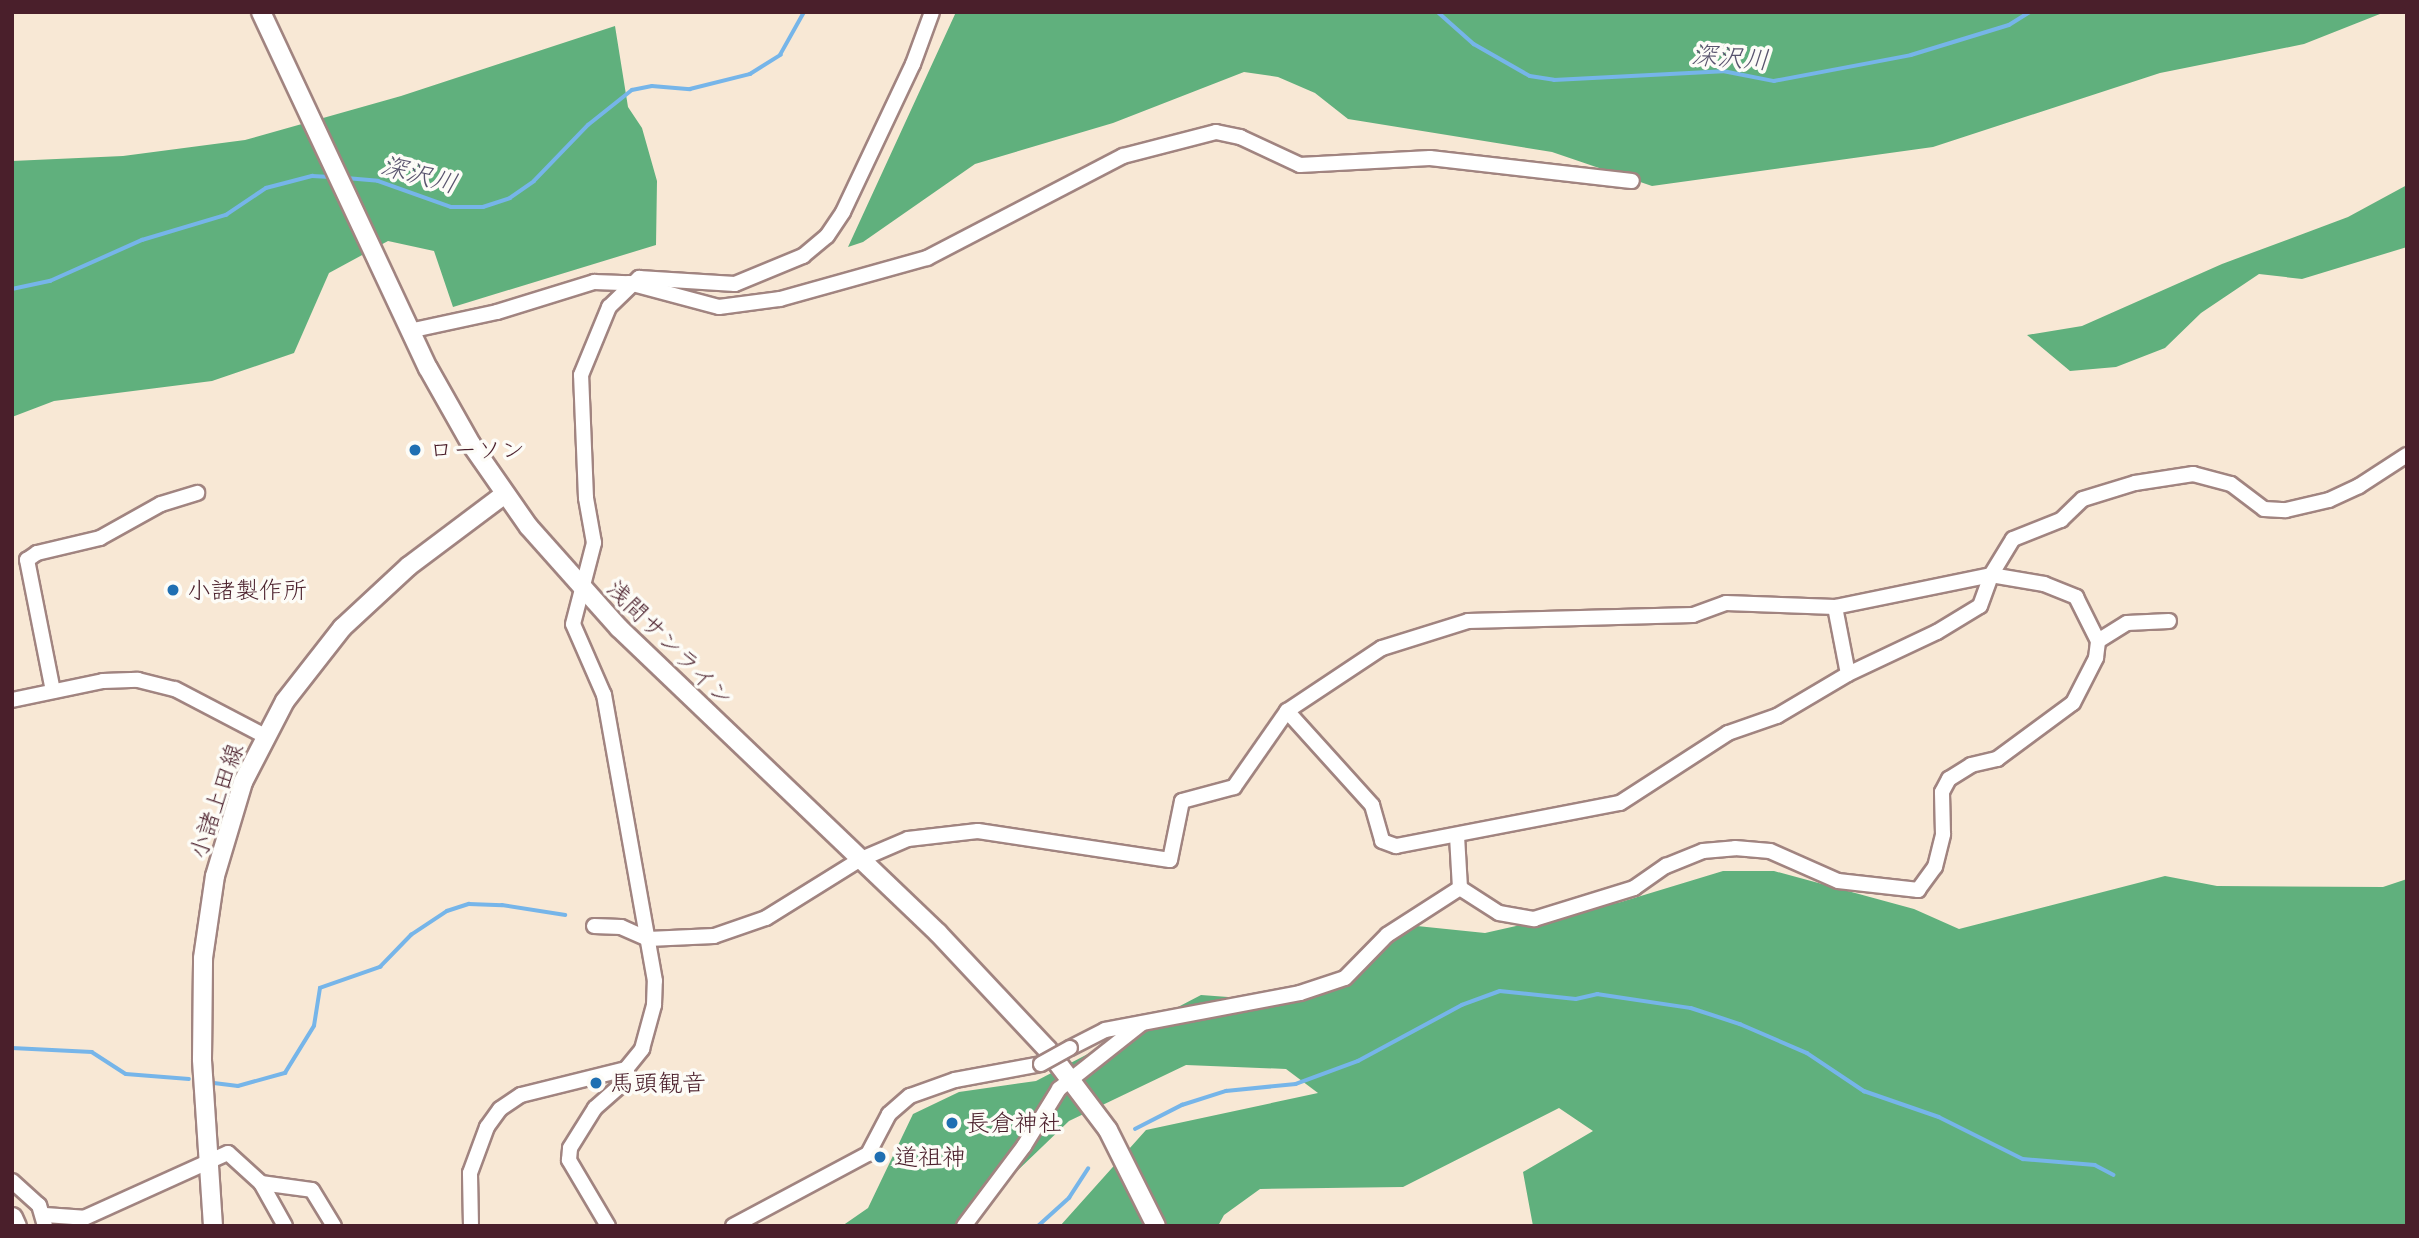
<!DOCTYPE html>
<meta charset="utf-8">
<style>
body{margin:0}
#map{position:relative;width:2419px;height:1238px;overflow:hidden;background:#f8e8d5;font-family:Itim,"Klee One",sans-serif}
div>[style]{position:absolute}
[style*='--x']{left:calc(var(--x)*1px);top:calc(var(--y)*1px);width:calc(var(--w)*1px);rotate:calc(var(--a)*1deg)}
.forest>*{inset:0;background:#60b07d}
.stream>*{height:3.5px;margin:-1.75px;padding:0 1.75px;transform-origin:1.75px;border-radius:1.75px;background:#76b5e9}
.roads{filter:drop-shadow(2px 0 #a18480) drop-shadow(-2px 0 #a18480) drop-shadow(0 2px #a18480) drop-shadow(0 -2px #a18480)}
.minor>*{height:14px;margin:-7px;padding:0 7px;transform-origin:7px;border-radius:7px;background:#fff}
.major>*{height:18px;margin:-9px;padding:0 9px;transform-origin:9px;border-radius:9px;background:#fff}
.highway>*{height:19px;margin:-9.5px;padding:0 9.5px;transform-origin:9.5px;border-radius:9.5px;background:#fff}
.bridges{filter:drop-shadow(2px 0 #a18480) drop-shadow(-2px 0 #a18480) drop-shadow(0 2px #a18480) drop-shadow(0 -2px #a18480)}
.minor-bridge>*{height:14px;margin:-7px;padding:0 7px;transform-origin:7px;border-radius:7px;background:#fff}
.dots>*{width:19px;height:19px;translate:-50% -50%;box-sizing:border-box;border:4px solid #fdfcf7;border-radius:50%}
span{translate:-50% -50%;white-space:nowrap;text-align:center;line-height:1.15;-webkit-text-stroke:7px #fdfcf7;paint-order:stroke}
.poi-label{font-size:24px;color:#4a1f2b}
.left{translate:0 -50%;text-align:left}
.street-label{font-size:24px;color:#4a1f2b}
.water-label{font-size:26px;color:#59546e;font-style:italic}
.frame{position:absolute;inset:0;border:14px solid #4a1f2b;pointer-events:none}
</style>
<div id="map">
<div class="forest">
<div style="clip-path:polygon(956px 12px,2385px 12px,2304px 44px,2160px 73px,1933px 147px,1652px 186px,1552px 152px,1348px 119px,1315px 93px,1278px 77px,1244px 72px,1113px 123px,975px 164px,863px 242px,848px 247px)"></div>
<div style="clip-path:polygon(615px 26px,628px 107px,642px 128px,657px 181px,656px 245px,453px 307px,434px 251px,388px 241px,329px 273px,294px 353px,212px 381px,54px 401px,12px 417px,12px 161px,123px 156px,245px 140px,401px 96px)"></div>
<div style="clip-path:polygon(2407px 185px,2407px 247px,2302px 279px,2259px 274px,2201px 313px,2165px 348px,2116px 367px,2070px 371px,2027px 335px,2082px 326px,2222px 264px,2348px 217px)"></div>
<div style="clip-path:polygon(1723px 871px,1774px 871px,1914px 909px,1959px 929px,2165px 876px,2217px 886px,2383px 887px,2407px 879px,2407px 1226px,1533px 1226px,1523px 1172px,1593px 1131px,1559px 1108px,1403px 1187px,1260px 1189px,1224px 1215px,1218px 1226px,1060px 1226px,1146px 1130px,1318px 1093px,1286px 1069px,1186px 1065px,1069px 1121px,960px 1226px,842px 1226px,868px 1208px,913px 1114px,959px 1092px,1036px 1081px,1201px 995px,1296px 1002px,1417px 926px,1485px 933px,1621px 902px)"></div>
</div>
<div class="stream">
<div style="--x:1438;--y:12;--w:48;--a:41.6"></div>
<div style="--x:1474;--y:44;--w:64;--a:29.7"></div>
<div style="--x:1530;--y:76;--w:24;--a:9"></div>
<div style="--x:1554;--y:80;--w:169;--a:-3"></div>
<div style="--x:1723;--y:71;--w:52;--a:11.1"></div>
<div style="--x:1774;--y:81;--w:139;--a:-10.7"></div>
<div style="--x:1911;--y:55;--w:102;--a:-17"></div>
<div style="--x:2009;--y:25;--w:25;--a:-32"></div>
<div style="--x:346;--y:178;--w:32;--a:5"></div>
<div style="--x:378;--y:181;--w:77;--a:19.6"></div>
<div style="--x:451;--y:207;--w:32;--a:0"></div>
<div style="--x:483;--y:207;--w:28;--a:-18"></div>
<div style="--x:510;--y:198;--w:29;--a:-35"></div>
<div style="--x:534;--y:181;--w:78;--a:-46"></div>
<div style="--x:588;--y:125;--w:56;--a:-38.5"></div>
<div style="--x:632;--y:90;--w:20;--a:-11"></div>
<div style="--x:652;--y:86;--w:38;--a:5"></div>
<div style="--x:690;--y:89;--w:62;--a:-14"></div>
<div style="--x:750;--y:74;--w:36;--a:-32"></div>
<div style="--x:780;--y:55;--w:49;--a:-60.8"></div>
<div style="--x:12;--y:289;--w:39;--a:-12"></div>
<div style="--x:50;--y:281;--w:101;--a:-24"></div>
<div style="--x:142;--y:240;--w:88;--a:-16.6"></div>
<div style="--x:226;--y:215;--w:48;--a:-34"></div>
<div style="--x:266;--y:188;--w:48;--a:-14.6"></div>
<div style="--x:312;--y:176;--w:19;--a:3"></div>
<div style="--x:12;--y:1048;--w:80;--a:2.9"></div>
<div style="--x:92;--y:1052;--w:40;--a:32.9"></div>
<div style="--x:126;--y:1074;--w:63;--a:4.5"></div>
<div style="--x:214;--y:1083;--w:24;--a:7"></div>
<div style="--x:238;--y:1086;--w:49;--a:-15.5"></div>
<div style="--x:285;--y:1073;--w:55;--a:-58.3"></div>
<div style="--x:314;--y:1026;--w:38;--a:-81"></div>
<div style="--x:320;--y:988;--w:64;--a:-19.3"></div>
<div style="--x:380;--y:967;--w:45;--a:-45.9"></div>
<div style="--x:411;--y:935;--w:43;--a:-33.7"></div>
<div style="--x:447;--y:911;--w:23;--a:-18"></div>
<div style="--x:469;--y:904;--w:33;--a:2"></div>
<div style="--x:502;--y:905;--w:64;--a:9"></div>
<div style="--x:1135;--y:1129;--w:53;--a:-27.1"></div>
<div style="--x:1182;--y:1105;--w:46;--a:-17.7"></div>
<div style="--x:1226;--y:1091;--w:70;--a:-5.7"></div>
<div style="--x:1296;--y:1084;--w:66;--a:-20.4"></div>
<div style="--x:1358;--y:1061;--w:118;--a:-28.3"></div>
<div style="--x:1462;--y:1005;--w:40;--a:-20.2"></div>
<div style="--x:1500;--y:991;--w:76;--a:6"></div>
<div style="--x:1576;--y:999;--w:22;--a:-13"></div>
<div style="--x:1597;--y:994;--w:95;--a:8.5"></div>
<div style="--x:1691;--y:1008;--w:52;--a:18.1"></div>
<div style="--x:1740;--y:1024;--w:73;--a:23.4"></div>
<div style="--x:1807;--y:1053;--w:69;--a:33.7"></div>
<div style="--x:1864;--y:1091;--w:79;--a:19.1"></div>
<div style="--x:1939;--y:1117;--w:94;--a:26.6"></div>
<div style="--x:2023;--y:1159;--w:72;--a:4.8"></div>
<div style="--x:2095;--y:1165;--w:21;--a:28"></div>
<div style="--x:1038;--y:1226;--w:42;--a:-42.1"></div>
<div style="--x:1069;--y:1198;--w:35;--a:-57"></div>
</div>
<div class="roads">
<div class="minor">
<div style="--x:409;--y:331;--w:90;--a:-12.2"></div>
<div style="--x:497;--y:312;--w:102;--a:-17.2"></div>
<div style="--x:594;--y:282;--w:35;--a:2"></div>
<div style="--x:629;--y:283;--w:93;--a:14.9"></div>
<div style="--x:719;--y:307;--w:62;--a:-7.5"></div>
<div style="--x:780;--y:299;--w:153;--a:-15.6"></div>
<div style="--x:927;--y:258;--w:221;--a:-27.5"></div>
<div style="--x:1123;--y:156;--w:96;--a:-14.5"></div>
<div style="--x:1216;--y:132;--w:25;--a:12"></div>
<div style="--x:1240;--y:137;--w:66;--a:25"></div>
<div style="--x:1300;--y:165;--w:130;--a:-3.1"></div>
<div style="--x:1430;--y:158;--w:203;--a:6.5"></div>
<div style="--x:1835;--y:607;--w:68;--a:79"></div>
<div style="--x:53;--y:691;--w:134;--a:-101.2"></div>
<div style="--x:27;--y:560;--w:12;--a:-35"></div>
<div style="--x:37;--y:553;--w:65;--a:-13.4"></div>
<div style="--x:100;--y:538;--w:70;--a:-29.1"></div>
<div style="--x:161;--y:504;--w:38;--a:-17"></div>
<div style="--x:12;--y:700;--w:93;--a:-11.8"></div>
<div style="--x:103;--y:681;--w:35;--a:-2"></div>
<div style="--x:138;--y:680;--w:38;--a:14"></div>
<div style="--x:175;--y:689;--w:102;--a:27.6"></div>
<div style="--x:1287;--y:711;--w:127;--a:47.9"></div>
<div style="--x:1372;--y:805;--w:37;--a:74"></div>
<div style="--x:1382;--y:841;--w:15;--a:20"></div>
<div style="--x:1396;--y:846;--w:228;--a:-10.9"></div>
<div style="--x:1620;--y:803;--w:129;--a:-32.9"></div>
<div style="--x:1728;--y:733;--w:52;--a:-19.1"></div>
<div style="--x:1777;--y:716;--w:82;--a:-30.6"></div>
<div style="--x:1848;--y:674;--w:98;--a:-25.3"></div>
<div style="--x:1937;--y:632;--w:50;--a:-31.2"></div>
<div style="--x:1980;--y:606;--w:33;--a:-70"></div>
<div style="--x:1991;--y:575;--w:42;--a:-58.6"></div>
<div style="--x:2013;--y:539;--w:52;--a:-21.6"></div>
<div style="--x:2061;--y:520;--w:30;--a:-44"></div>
<div style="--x:2083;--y:499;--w:54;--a:-17.1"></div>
<div style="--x:2135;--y:483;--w:59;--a:-8.8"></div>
<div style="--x:2193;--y:474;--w:39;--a:15"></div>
<div style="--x:2231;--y:484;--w:41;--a:37.1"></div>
<div style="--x:2264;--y:509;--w:22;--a:3"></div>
<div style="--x:2286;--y:510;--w:44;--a:-13.1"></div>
<div style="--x:2329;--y:500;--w:33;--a:-25"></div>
<div style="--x:2359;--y:486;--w:57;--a:-32.9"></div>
<div style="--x:1457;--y:836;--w:52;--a:86.7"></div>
<div style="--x:1460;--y:888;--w:46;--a:32.7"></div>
<div style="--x:1499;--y:913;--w:36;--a:10"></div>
<div style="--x:1534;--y:919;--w:105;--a:-17.2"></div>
<div style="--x:1634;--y:888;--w:39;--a:-35"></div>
<div style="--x:1666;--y:866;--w:40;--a:-22"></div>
<div style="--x:1703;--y:851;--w:32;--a:-5"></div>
<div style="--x:1735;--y:848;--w:35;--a:5"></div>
<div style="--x:1770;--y:851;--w:74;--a:23.8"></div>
<div style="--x:1838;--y:881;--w:81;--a:6.4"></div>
<div style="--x:1918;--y:890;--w:29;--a:-54"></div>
<div style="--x:1935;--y:867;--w:34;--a:-76"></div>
<div style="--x:1943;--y:834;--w:42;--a:-91.4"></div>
<div style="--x:1942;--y:792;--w:15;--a:-62"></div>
<div style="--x:1949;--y:779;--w:26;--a:-32"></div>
<div style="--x:1971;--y:765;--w:27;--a:-13"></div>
<div style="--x:1997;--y:759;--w:94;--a:-36.4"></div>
<div style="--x:2073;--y:703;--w:51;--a:-62.9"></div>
<div style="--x:2096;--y:658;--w:17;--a:-83"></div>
<div style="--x:2098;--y:641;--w:34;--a:-32"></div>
<div style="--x:2127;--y:623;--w:42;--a:-2.7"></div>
<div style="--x:594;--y:926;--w:27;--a:2"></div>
<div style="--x:621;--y:927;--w:30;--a:24"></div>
<div style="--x:648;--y:939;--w:66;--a:-2.6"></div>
<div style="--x:714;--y:936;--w:55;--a:-19.1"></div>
<div style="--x:766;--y:918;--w:110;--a:-31.9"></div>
<div style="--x:859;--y:860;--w:53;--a:-23.2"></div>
<div style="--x:908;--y:839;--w:70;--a:-6.5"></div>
<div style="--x:978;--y:831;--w:194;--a:8.6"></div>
<div style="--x:1170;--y:860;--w:60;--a:-78.5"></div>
<div style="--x:1182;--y:801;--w:54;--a:-15.1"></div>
<div style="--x:1234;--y:787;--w:93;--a:-55.1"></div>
<div style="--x:1287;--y:711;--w:114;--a:-33.6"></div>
<div style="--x:1382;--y:648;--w:90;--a:-17.4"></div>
<div style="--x:1468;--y:621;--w:225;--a:-1.5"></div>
<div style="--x:1693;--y:615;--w:35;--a:-20"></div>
<div style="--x:1726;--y:603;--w:109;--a:2.1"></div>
<div style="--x:1835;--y:607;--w:159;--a:-11.6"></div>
<div style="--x:1991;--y:575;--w:54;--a:9.6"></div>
<div style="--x:2044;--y:584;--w:35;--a:22"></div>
<div style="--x:2076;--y:597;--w:49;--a:63.4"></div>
<div style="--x:1070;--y:1048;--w:39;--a:-27"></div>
<div style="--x:1105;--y:1030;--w:198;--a:-10.7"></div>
<div style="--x:1300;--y:993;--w:47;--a:-18.4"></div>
<div style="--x:1345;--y:978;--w:60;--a:-45.7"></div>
<div style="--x:1387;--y:935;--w:87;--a:-32.8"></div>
<div style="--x:12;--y:1181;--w:36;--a:42"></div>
<div style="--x:39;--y:1205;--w:22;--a:74"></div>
<div style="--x:261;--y:1183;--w:51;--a:7.8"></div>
<div style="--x:312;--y:1190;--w:42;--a:58.6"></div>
<div style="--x:45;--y:1215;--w:39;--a:4"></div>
<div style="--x:84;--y:1218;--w:158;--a:-24.3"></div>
<div style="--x:228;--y:1153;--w:45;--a:42.3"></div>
<div style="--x:261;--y:1183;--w:49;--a:60.8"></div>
<div style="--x:471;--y:1226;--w:53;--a:-91.1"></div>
<div style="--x:470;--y:1173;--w:49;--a:-69.7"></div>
<div style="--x:487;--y:1127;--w:22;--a:-54"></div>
<div style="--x:500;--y:1109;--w:25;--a:-34"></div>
<div style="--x:521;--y:1095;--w:108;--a:-13.9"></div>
<div style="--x:626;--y:1069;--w:26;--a:-51"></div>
<div style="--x:642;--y:1049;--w:46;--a:-74.7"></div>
<div style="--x:654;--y:1005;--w:24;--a:-88"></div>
<div style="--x:655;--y:981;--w:291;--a:-100.1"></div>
<div style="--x:604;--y:695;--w:77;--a:-113.6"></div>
<div style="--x:573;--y:624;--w:84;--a:-75.5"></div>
<div style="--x:594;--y:543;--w:46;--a:-100.1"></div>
<div style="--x:586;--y:498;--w:123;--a:-92.3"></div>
<div style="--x:581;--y:375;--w:74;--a:-67.6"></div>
<div style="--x:609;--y:307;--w:42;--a:-44"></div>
<div style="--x:639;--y:278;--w:96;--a:3.6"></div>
<div style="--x:735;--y:284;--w:74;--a:-22.4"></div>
<div style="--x:803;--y:256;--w:31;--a:-40"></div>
<div style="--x:827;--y:236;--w:29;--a:-56"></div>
<div style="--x:843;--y:212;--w:164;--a:-64.7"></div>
<div style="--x:913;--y:64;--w:55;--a:-69.9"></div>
<div style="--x:608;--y:1226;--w:77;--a:-120.6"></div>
<div style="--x:569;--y:1160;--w:12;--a:-85"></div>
<div style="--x:570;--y:1148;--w:47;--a:-58"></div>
<div style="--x:595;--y:1108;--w:45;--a:-41.4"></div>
<div style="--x:629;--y:1078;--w:9;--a:-108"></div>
<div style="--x:733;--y:1226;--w:153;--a:-28.1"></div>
<div style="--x:868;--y:1154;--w:45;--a:-62.3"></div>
<div style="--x:889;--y:1114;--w:28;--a:-41"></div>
<div style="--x:910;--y:1096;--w:48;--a:-19.6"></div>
<div style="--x:955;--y:1080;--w:87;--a:-10.5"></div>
<div style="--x:964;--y:1226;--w:100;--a:-53.1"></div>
<div style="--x:1024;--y:1146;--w:67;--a:-58.4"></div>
<div style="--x:1059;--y:1089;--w:105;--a:-38.4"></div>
</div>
<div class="major">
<div style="--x:261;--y:12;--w:393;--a:64.9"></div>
<div style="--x:428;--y:368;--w:87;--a:60.5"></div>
<div style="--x:471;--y:444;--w:101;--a:55.1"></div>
<div style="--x:529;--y:527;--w:135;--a:48.3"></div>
<div style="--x:619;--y:628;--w:441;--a:43.7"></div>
<div style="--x:938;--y:933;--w:159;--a:46.8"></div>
<div style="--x:1047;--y:1049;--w:101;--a:53"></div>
<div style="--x:1108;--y:1130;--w:107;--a:63.4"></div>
<div style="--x:213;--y:1226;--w:167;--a:-93.8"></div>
<div style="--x:202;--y:1059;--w:101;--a:-89.4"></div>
<div style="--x:203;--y:958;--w:83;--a:-81.7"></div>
<div style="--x:215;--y:876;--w:98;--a:-73.4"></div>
<div style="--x:243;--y:782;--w:91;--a:-62.6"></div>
<div style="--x:285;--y:701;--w:93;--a:-52"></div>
<div style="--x:342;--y:628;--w:91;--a:-42.8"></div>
<div style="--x:409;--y:566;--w:120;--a:-36.9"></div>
</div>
<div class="highway">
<div style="--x:12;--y:1217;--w:10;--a:66"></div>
</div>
</div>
<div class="bridges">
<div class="minor-bridge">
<div style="--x:1041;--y:1064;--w:33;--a:-29"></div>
</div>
</div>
<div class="dots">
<div style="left:415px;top:450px;background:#1f6fb2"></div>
<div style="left:173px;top:590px;background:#1f6fb2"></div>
<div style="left:596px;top:1083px;background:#1f6fb2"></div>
<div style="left:952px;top:1123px;background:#1f6fb2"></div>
<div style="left:880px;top:1157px;background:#1f6fb2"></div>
</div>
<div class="poi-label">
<span class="left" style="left:429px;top:450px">ローソン</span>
<span class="left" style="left:187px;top:590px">小諸製作所</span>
<span class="left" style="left:610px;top:1083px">馬頭観音</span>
<span class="left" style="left:966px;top:1123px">長倉神社</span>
<span class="left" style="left:894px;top:1157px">道祖神</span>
</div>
<div class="street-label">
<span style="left:670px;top:643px;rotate:45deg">浅間サンライン</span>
<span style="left:216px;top:801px;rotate:-71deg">小諸上田線</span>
</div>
<div class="water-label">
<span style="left:1730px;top:58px;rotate:4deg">深沢川</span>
<span style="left:419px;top:175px;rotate:15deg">深沢川</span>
</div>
<div class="frame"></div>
</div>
